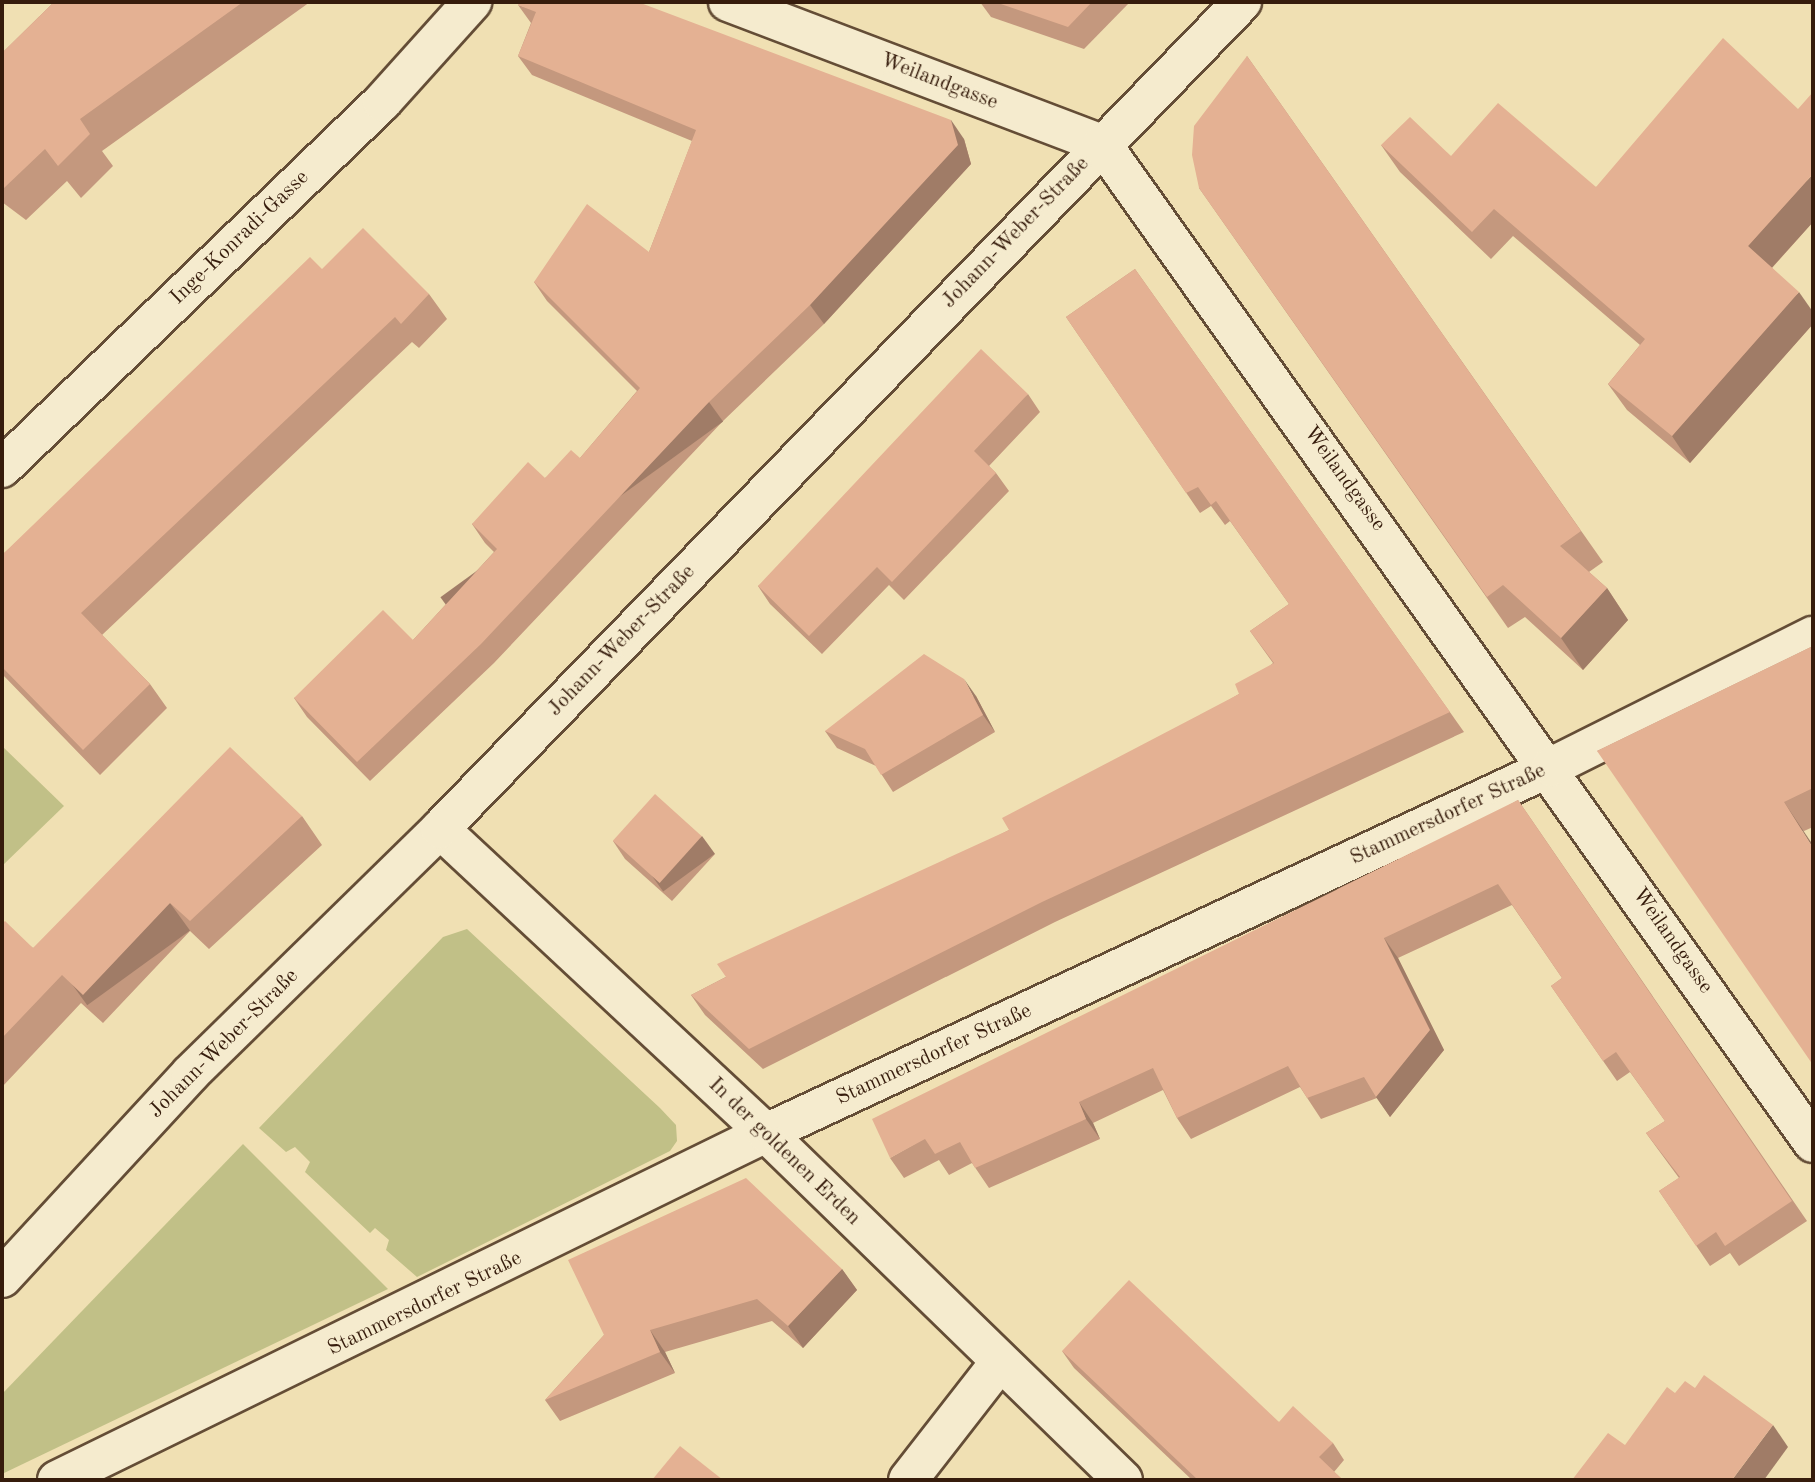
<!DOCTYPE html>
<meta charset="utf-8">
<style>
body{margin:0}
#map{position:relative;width:1815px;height:1482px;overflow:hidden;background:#f0e0b3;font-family:"Old Standard TT",serif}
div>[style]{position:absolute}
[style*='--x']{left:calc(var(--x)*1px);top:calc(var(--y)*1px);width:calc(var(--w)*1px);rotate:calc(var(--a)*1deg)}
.green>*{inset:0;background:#c1c087}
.roads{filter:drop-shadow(2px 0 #644d36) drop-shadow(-2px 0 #644d36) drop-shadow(0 2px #644d36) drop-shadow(0 -2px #644d36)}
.street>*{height:38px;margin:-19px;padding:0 19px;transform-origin:19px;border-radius:19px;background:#f5ebce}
.secondary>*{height:38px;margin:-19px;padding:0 19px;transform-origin:19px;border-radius:19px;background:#f5ebce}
.wall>*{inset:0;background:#c4987e}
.shaded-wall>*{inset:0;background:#a07c67;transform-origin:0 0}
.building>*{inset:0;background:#e4b193;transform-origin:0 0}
span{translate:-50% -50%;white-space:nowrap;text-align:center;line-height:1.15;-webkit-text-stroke:7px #f5ebce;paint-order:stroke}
.street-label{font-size:21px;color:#361c0c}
.frame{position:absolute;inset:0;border:4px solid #361c0c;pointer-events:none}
</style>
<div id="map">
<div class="green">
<div style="clip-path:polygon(2px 746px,64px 806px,2px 866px)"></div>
<div style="clip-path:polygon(467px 929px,660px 1108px,676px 1125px,677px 1141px,670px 1151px,417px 1277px,386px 1250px,389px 1240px,375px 1228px,370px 1233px,305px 1172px,310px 1162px,295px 1147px,286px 1152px,259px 1128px,443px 937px)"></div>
<div style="clip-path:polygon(243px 1144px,388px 1289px,2px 1474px,2px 1394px)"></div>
</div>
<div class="roads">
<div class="street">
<div style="--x:728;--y:2;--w:400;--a:20.8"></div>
<div style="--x:1102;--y:144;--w:1226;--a:54.56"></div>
<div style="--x:2;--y:468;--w:528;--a:-43.92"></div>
<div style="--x:382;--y:102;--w:135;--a:-48"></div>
<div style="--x:766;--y:1133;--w:498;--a:44.2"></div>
<div style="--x:908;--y:1480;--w:150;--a:-52.1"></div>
</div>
<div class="secondary">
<div style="--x:440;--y:829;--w:446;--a:43"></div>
<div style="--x:2;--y:1278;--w:279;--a:-47.3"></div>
<div style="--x:191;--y:1073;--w:349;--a:-44.4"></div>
<div style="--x:440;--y:829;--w:1152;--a:-45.88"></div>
<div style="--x:57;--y:1480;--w:789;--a:-26.08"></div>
<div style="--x:766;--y:1133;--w:866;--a:-25"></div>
<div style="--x:1551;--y:767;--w:293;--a:-26.6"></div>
</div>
</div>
<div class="wall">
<div style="clip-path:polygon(54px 2px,310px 2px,102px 151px,113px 166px,81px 198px,67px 181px,26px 220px,2px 202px,2px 53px)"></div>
<div style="clip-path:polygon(980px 2px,1130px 2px,1084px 49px,991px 17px)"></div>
<div style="clip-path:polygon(518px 5px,964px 139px,971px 164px,824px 324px,723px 421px,494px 663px,370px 781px,307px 717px,294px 698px,413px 640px,494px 552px,485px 543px,472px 524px,545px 478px,580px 458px,637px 391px,547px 301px,534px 282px,649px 252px,692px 141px,532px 75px,518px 56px,531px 23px)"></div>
<div style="clip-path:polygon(1247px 56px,1603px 562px,1589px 572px,1607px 588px,1628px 620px,1583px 670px,1525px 617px,1508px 628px,1199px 188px)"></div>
<div style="clip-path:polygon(1798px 109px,1813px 222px,1772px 268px,1813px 312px,1813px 324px,1690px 463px,1627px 410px,1608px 384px,1640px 345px,1513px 236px,1491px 259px,1400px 172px,1381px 145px,1451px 156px,1596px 187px)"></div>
<div style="clip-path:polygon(322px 269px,429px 294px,447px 319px,419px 348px,412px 342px,102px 635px,150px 684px,167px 708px,100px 775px,2px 674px,2px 555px)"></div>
<div style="clip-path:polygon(1135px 269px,1464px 732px,1055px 922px,763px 1069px,705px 1015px,691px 995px,1009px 830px,1239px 694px,1273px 663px,1250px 631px,1289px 604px,1230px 521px,1225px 525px,1211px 506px,1200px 513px,1066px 317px)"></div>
<div style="clip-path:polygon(1028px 394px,1040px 412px,989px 466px,996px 473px,1009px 491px,904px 600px,889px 585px,822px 654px,770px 604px,758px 586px)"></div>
<div style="clip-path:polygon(1813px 646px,1813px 827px,1804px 831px,1597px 751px)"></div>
<div style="clip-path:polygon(976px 696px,995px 732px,893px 792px,876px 766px,837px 748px,825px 731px)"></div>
<div style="clip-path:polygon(1518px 800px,1807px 1221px,1739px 1266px,1730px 1253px,1710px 1266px,1659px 1191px,1679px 1178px,1646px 1133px,1665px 1121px,1630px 1072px,1617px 1081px,1551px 986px,1562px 978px,1512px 905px,1398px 958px,1444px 1050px,1390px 1117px,1377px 1098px,1321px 1119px,1300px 1087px,1191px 1139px,1177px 1118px,1163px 1090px,1093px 1123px,1100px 1139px,989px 1188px,972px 1163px,949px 1175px,939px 1160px,904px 1178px,890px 1158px)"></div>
<div style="clip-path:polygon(302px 816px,322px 845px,209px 949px,190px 931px,103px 1023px,81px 1003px,2px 1087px,2px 924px,33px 948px)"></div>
<div style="clip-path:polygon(613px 841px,715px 854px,672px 901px,625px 859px)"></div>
<div style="clip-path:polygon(842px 1269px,857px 1290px,803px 1348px,772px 1321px,665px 1352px,675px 1373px,560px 1421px,545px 1400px,604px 1335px)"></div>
<div style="clip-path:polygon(1062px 1351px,1279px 1422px,1333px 1443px,1344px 1460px,1334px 1472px,1343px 1480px,1192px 1480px,1074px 1368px)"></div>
</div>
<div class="shaded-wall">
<div style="clip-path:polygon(951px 120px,964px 139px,971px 164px,824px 324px,810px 305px)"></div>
<div style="clip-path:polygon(1813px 174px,1813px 222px,1767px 273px,1748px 246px)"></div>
<div style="clip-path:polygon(1799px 292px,1813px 312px,1813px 324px,1690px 463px,1672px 436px)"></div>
<div style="left:709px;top:402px;width:24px;height:332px;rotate:54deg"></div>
<div style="clip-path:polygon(1607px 588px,1628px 620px,1583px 670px,1561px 638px)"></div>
<div style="clip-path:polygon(964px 679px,976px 696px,995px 732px,983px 715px)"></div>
<div style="clip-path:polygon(1784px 802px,1813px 845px,1813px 848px)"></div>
<div style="left:702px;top:836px;width:22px;height:64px;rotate:54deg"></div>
<div style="left:170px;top:903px;width:34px;height:127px;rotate:54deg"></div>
<div style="clip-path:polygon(1384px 938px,1398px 958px,1444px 1050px,1390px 1117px,1376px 1097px)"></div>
<div style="clip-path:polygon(1079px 1102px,1093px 1123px,1100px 1139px,1086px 1119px)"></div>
<div style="clip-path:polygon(842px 1269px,857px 1290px,803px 1348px,788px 1326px)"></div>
<div style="clip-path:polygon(650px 1330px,665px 1352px,675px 1373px,660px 1352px)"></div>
<div style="clip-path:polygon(1773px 1425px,1788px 1447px,1764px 1480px,1732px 1480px)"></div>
</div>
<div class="building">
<div style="clip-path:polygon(54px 2px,243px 2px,80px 119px,90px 134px,58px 166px,45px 149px,4px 188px,2px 186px,2px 53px)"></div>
<div style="clip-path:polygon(519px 2px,638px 2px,951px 120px,958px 145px,810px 305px,709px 402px,481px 644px,357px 762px,294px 698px,383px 610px,413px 640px,497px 549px,472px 524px,528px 462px,545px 478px,571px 450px,580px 458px,640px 388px,534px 282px,587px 204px,649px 252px,696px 130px,518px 56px,536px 12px,518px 5px)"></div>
<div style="clip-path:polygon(995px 2px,1092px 2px,1068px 27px)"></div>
<div style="clip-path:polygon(1723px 38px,1798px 109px,1813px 92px,1813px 174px,1748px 246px,1799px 292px,1672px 436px,1608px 384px,1645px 339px,1494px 209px,1472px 232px,1381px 145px,1410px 117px,1451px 156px,1498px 103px,1596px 187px)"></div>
<div style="clip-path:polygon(1247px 56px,1581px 531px,1560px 546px,1607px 588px,1561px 638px,1503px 585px,1487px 597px,1199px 188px,1192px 155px,1194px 126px)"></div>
<div style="clip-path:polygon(363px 228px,429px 294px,401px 324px,395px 317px,81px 613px,150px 684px,83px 750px,2px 667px,2px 555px,310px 257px,322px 269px)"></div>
<div style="clip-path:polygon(1135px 269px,1450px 712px,1042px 902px,749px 1049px,691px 995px,726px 977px,717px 964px,1009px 830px,1002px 818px,1239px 694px,1235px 684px,1274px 663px,1250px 631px,1289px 604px,1216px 501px,1211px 505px,1198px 487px,1186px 493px,1066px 317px)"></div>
<div style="clip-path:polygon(981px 349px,1028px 394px,974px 451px,996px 473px,892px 582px,877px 567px,809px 636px,758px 586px)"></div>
<div style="clip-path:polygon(1813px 646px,1813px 788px,1784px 802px,1813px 848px,1813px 1065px,1597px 751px)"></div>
<div style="clip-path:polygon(924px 654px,964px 679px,983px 715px,881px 775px,865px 749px,825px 731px)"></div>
<div style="clip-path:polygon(230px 747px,302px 816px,190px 921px,170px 903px,83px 995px,62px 975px,2px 1038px,2px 924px,5px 921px,33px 948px)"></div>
<div style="left:655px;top:794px;width:63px;height:63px;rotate:42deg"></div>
<div style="clip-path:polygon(1518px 800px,1792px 1201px,1725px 1246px,1716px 1232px,1696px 1246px,1659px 1191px,1680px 1177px,1646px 1133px,1665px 1121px,1616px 1052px,1603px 1061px,1551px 986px,1562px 978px,1498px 884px,1384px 938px,1430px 1030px,1376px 1097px,1364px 1077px,1307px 1098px,1288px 1066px,1177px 1118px,1153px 1068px,1079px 1102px,1086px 1119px,975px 1168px,960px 1142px,935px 1154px,925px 1139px,890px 1158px,872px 1119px)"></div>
<div style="clip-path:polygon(746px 1178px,842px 1269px,788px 1326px,757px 1299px,650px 1330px,660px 1352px,545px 1400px,604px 1335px,568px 1260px)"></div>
<div style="clip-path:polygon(1129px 1280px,1279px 1422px,1293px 1406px,1333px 1443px,1319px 1457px,1343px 1480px,1198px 1480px,1062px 1351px)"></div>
<div style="clip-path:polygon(1704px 1375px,1773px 1425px,1732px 1480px,1572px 1480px,1608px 1433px,1625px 1445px,1667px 1387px,1675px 1393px,1685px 1381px,1695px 1388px)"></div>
<div style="clip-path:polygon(680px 1446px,723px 1480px,652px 1480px)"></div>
</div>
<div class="street-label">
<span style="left:939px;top:82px;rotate:21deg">Weilandgasse</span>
<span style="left:1016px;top:233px;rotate:-46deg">Johann-Weber-Straße</span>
<span style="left:240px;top:238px;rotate:-44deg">Inge-Konradi-Gasse</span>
<span style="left:1344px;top:479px;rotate:54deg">Weilandgasse</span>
<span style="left:622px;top:641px;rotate:-46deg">Johann-Weber-Straße</span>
<span style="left:1448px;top:815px;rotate:-25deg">Stammersdorfer Straße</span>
<span style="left:1672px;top:941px;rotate:55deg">Weilandgasse</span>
<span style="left:224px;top:1044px;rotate:-45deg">Johann-Weber-Straße</span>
<span style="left:934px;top:1055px;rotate:-25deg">Stammersdorfer Straße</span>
<span style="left:784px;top:1152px;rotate:44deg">In der goldenen Erden</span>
<span style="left:425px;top:1304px;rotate:-26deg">Stammersdorfer Straße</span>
</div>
<div class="frame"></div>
</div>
